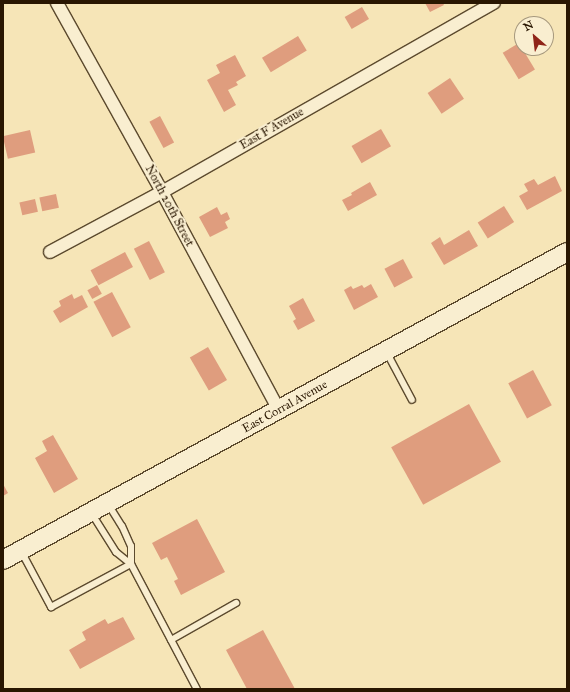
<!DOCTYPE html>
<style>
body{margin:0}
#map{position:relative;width:570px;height:692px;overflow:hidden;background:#f6e5b7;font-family:"IM FELL Great Primer",serif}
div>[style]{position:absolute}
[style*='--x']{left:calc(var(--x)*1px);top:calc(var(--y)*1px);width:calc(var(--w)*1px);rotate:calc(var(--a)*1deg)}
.building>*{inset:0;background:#df9d7e;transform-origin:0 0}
.roads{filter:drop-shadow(1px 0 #5c4a2e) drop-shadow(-1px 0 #5c4a2e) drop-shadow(0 1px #5c4a2e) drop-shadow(0 -1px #5c4a2e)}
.lane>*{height:6px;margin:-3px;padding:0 3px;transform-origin:3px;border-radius:3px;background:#f9eed0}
.street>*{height:12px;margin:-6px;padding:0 6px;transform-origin:6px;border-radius:6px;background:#f9eed0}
.secondary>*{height:18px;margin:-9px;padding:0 9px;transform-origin:9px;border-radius:9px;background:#f9eed0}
span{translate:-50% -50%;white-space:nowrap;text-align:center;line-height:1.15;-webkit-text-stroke:4px #f9eed0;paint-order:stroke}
.street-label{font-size:12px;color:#291601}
.frame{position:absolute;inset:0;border:4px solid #291601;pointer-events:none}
.north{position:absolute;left:514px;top:16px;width:40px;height:40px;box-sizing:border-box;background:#f9eed0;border:1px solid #a6987d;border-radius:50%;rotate:332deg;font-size:11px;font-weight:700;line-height:16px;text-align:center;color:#291601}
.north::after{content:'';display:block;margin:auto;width:14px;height:18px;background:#8f2418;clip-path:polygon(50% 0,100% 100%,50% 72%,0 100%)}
</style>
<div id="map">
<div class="building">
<div style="clip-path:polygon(425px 3px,443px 3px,444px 5px,430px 12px)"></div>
<div style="left:362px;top:7px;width:14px;height:20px;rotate:60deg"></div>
<div style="left:298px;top:36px;width:17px;height:42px;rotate:59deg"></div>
<div style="left:519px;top:43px;width:31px;height:19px;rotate:59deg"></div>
<div style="clip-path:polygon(235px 55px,246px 76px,236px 82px,238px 85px,228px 90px,236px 105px,224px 112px,207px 80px,220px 73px,216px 65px)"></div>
<div style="left:450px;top:78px;width:25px;height:27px;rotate:56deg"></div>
<div style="left:160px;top:116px;width:30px;height:12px;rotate:62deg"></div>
<div style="left:381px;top:129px;width:20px;height:34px;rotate:60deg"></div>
<div style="left:30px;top:130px;width:23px;height:28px;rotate:77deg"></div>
<div style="clip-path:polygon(555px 176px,562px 191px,527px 210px,519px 196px,528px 191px,524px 184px,534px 179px,538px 185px)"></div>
<div style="clip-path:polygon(370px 182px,377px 195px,348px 211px,342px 200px,352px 195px,351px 193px)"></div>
<div style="left:56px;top:194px;width:14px;height:17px;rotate:78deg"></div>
<div style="left:35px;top:199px;width:13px;height:16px;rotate:77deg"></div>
<div style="left:504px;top:206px;width:19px;height:31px;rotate:58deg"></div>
<div style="clip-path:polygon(217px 207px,221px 215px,227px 212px,230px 219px,225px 222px,228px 228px,210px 237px,199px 217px)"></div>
<div style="clip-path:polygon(469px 230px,478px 246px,444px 265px,431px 243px,440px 237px,444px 245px)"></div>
<div style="left:149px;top:241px;width:35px;height:17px;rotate:63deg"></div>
<div style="left:125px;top:252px;width:17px;height:39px;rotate:62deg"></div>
<div style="left:403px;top:259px;width:21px;height:21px;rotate:62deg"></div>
<div style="clip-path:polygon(371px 284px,378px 297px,354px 310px,344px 290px,351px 286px,353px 289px,362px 285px,364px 288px)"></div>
<div style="left:97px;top:285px;width:10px;height:11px;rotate:61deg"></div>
<div style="left:112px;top:292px;width:40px;height:21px;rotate:62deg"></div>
<div style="clip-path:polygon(72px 294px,74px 299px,82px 295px,88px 307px,60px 323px,53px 311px,61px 306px,59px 301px)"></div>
<div style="clip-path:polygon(303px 298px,315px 321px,298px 330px,293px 321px,296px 319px,289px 306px)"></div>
<div style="left:208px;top:347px;width:38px;height:21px;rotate:60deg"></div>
<div style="left:533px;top:370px;width:40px;height:28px;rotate:62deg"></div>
<div style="left:469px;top:404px;width:66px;height:89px;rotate:61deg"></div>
<div style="clip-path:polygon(53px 435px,78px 479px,54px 493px,35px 458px,47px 451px,42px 441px)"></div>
<div style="clip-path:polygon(3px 484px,8px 493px,3px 496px)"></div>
<div style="clip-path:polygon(197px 519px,225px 572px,181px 595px,174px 581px,178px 579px,167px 557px,161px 560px,152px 543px)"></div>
<div style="clip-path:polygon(123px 617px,135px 639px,80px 669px,69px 650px,86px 640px,82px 632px,105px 619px,108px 624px)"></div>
<div style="clip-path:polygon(263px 630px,295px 689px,247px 689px,226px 650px)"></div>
</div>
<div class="roads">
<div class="lane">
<div style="--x:387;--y:353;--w:53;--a:62"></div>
<div style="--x:108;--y:504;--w:26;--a:58"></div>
<div style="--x:122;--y:526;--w:22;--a:66"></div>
<div style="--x:131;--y:546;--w:18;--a:90"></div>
<div style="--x:92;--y:514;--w:45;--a:57.7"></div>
<div style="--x:116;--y:552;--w:19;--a:39"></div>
<div style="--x:131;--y:564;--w:141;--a:62.2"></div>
<div style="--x:21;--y:551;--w:64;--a:61.8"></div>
<div style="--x:51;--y:607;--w:91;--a:-28.3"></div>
<div style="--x:171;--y:640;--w:75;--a:-29.6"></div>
</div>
<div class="street">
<div style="--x:57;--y:3;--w:216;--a:60.9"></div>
<div style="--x:162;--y:192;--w:247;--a:61.8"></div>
<div style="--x:50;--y:252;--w:127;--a:-28.2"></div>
<div style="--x:162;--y:192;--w:382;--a:-29.7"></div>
</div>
<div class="secondary">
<div style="--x:3;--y:560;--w:643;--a:-28.64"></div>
</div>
</div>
<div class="street-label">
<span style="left:272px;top:129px;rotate:-30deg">East F Avenue</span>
<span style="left:169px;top:206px;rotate:62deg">North 20th Street</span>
<span style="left:285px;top:407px;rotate:-29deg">East Corral Avenue</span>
</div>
<div class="frame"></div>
<div class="north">N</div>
</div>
